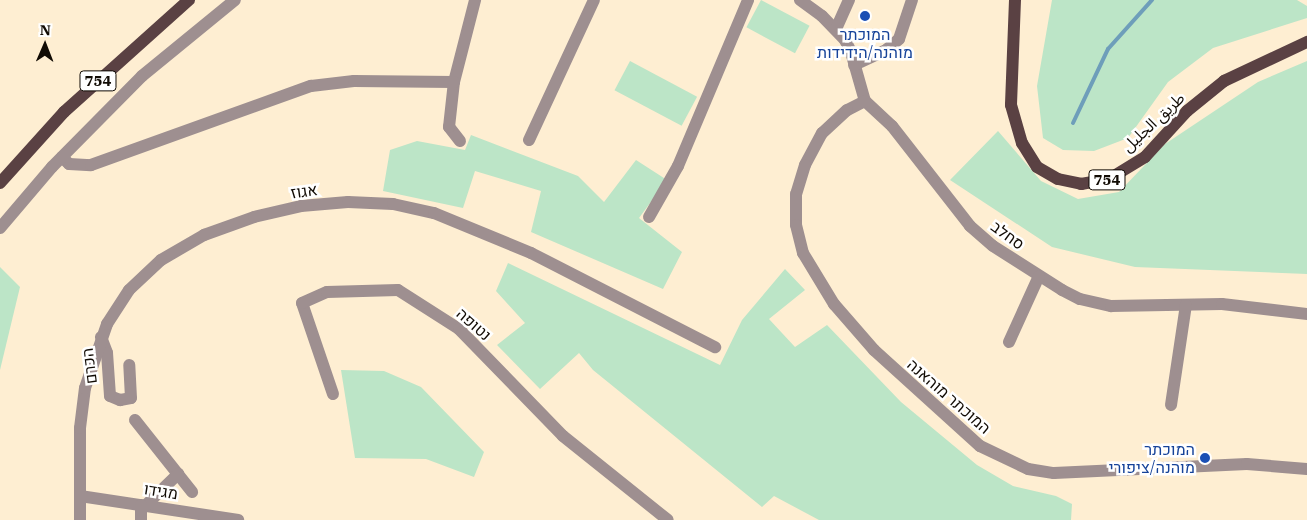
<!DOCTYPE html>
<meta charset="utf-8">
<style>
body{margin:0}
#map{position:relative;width:1307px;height:520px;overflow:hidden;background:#feeed2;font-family:"IBM Plex Serif","Noto Sans Arabic",Heebo,serif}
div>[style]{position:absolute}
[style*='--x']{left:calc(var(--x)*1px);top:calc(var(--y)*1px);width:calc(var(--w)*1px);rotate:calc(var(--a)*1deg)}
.green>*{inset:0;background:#bce5c7;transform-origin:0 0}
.stream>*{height:4px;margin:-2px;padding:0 2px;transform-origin:2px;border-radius:2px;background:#6e9eba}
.minor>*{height:12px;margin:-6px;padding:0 6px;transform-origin:6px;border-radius:6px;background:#9e8f90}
.major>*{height:12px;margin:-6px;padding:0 6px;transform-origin:6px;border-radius:6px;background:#5a4143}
.dots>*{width:14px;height:14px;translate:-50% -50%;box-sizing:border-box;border:2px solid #fff;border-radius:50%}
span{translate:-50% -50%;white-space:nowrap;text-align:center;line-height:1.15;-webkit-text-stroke:5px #fff;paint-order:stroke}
.shield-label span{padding:1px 4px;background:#fff;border:1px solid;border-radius:4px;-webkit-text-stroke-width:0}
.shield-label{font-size:15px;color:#110b04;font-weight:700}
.transit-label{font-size:16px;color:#164399}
.right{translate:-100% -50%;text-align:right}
.street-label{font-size:16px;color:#110b04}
.north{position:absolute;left:20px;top:20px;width:50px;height:50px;-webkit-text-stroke:4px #fff;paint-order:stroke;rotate:1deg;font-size:14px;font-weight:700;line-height:20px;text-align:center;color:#110b04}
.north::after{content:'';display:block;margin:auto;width:18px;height:22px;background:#110b04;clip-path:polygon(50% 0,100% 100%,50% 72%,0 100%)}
</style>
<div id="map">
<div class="green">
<div style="left:761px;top:0;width:55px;height:31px;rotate:28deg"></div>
<div style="clip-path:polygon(1052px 0,1297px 0,1307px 6px,1307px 18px,1213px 48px,1168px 82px,1128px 138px,1094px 151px,1063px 150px,1043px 138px,1037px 86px)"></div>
<div style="left:630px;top:61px;width:76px;height:33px;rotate:28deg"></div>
<div style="clip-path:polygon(1307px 61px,1307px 274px,1135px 267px,1052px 247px,950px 180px,998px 131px,1041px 181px,1078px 199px,1119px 192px,1165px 144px,1258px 82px)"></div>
<div style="clip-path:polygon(471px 135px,578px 176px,604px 202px,636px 160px,667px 180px,639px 218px,682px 252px,663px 289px,531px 232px,541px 191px,475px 171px,463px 208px,383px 191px,390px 150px,417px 141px,465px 150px)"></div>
<div style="clip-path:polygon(508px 263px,720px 365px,742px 320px,785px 269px,805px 290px,769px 319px,795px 347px,827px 325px,901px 402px,977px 465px,1013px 486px,1056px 496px,1072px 504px,1071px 520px,819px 520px,774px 496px,762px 507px,593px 370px,579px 353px,540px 389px,497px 345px,525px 323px,496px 291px)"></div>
<div style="clip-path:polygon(0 267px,20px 287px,0 370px)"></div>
<div style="clip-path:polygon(341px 370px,384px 371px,421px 387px,484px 452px,474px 477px,426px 459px,355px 458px)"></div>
</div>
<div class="stream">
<div style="--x:1073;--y:123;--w:82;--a:-64.7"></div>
<div style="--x:1108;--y:49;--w:66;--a:-48.1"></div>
</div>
<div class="minor">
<div style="--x:800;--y:0;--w:27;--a:36"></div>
<div style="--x:822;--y:16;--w:33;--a:46"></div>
<div style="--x:845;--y:40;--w:13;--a:63"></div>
<div style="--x:851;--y:52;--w:51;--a:74.1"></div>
<div style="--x:865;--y:101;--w:37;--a:43"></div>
<div style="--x:892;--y:126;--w:127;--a:52"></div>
<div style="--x:970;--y:226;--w:30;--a:41"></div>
<div style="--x:993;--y:246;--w:82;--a:32.5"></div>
<div style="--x:1062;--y:290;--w:20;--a:27"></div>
<div style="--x:1080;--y:299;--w:32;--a:13"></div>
<div style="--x:1111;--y:306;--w:111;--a:-1"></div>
<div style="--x:1222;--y:304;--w:86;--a:6.7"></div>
<div style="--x:836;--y:29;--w:32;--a:-66"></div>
<div style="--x:854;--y:65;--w:35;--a:-25"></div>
<div style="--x:886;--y:50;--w:17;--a:-40"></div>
<div style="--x:899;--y:39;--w:41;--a:-71.6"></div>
<div style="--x:865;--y:101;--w:20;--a:153"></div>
<div style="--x:847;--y:110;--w:34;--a:137"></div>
<div style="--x:822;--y:133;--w:36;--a:118"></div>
<div style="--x:805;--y:165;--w:30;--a:107"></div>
<div style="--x:796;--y:194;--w:31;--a:90"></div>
<div style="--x:796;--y:225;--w:29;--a:76"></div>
<div style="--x:803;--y:253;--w:60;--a:58.7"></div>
<div style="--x:834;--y:304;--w:61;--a:49"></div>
<div style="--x:874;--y:350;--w:143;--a:42.2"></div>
<div style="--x:980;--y:446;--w:53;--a:25.6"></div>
<div style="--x:1028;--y:469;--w:26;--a:9"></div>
<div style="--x:1054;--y:473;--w:193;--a:-2.7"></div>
<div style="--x:1247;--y:464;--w:60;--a:4.8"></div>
<div style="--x:529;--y:140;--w:154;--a:-65.1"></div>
<div style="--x:460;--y:141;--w:18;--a:-128"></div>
<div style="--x:449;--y:127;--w:45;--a:-83.7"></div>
<div style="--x:454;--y:82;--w:85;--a:-75.6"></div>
<div style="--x:62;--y:157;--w:10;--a:45"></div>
<div style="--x:69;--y:164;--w:22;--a:3"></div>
<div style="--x:91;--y:165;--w:234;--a:-19.8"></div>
<div style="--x:311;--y:86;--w:43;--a:-6.6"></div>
<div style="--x:354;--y:81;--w:100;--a:0.6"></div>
<div style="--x:649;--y:217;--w:59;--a:-60.4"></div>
<div style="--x:678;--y:166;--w:180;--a:-67.1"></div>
<div style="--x:0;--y:228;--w:80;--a:-49.6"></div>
<div style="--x:52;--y:167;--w:128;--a:-45.3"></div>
<div style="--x:142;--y:76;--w:120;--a:-39.3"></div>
<div style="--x:101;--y:337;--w:17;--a:69"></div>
<div style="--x:107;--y:353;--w:43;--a:86"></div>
<div style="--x:110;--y:396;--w:11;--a:22"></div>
<div style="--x:120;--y:400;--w:11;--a:-10"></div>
<div style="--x:131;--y:398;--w:33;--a:-93"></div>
<div style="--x:1009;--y:342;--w:72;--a:-65.6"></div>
<div style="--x:333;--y:394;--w:96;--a:-108.8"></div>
<div style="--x:302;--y:303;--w:27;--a:-24"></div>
<div style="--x:327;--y:292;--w:71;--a:-1.6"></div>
<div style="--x:398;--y:290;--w:72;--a:32.6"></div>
<div style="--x:459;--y:329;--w:149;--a:45.8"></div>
<div style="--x:563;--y:436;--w:134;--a:38.7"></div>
<div style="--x:1171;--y:405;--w:101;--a:-81.5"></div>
<div style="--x:135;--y:420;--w:92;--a:51.6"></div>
<div style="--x:80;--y:496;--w:160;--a:8.6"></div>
<div style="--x:146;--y:505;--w:45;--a:-44.1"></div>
<div style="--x:80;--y:520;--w:92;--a:-90"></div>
<div style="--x:80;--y:428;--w:40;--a:-82.9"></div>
<div style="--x:85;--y:388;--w:68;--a:-71"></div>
<div style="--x:107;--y:324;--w:40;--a:-57.1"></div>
<div style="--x:129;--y:290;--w:44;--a:-43.2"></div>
<div style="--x:161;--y:260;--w:50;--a:-30.2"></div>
<div style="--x:204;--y:235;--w:53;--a:-19.8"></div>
<div style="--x:254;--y:217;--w:48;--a:-13.2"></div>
<div style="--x:301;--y:206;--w:47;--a:-4.9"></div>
<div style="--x:348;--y:202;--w:45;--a:2.5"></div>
<div style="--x:393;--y:204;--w:42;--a:12.4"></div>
<div style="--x:434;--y:213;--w:105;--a:22.4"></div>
<div style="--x:531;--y:253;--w:207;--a:27.1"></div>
<div style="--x:141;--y:520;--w:15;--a:-90"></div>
</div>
<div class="major">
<div style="--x:1015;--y:0;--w:105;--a:92.2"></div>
<div style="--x:1011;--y:105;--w:40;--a:74"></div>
<div style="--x:1022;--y:143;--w:28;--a:58"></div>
<div style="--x:1037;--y:167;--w:24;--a:30"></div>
<div style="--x:1058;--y:179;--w:24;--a:12"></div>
<div style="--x:1081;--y:184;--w:28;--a:-10"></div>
<div style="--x:1109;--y:179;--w:42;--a:-31.4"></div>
<div style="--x:1145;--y:157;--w:62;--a:-47.6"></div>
<div style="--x:1187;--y:111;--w:48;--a:-39"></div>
<div style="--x:1224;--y:81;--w:92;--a:-25.2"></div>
<div style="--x:0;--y:183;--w:96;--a:-48"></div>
<div style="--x:64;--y:112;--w:168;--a:-41.9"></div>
</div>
<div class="dots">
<div style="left:865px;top:16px;background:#1a4fb4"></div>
<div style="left:1205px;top:458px;background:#1a4fb4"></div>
</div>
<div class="shield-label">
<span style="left:98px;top:81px">754</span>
<span style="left:1107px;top:180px">754</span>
</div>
<div class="transit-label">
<span style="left:865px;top:43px">המוכתר<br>מוהנה/הידידות</span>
<span class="right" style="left:1195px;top:458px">המוכתר<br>מוהנה/ציפורי</span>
</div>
<div class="street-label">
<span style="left:1153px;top:122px;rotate:-43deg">طريق الجليل</span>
<span style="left:304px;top:191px;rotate:-8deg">אגוז</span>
<span style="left:1008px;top:235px;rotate:36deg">סחלב</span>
<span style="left:474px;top:324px;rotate:41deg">נטופה</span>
<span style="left:89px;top:366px;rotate:-97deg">הכרם</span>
<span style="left:949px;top:396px;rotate:41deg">המוכתר מוהאנה</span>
<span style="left:161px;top:491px;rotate:9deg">מגידו</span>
</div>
<div class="north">N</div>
</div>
